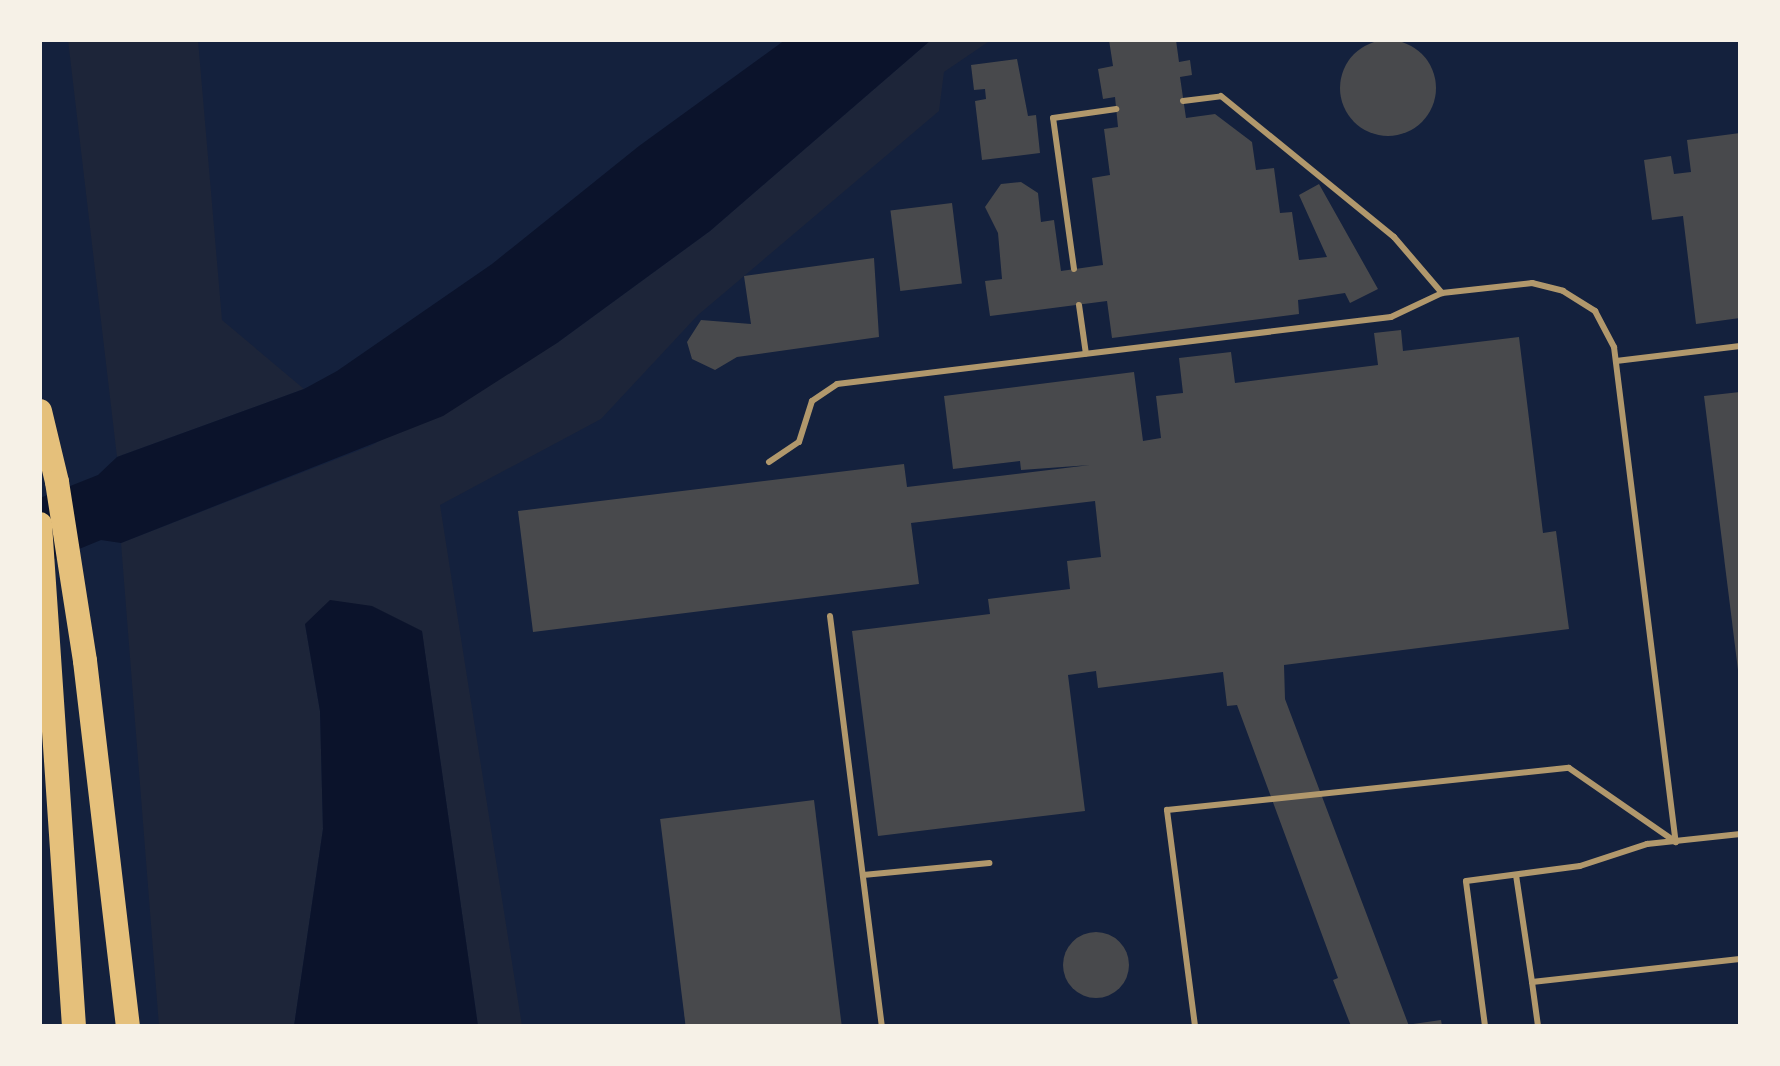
<!DOCTYPE html>
<style>
body{margin:0}
#map{position:relative;width:1780px;height:1066px;overflow:hidden;background:#14213d;font-family:"Fira Sans Condensed",sans-serif}
div>[style]{position:absolute}
[style*='--x']{left:calc(var(--x)*1px);top:calc(var(--y)*1px);width:calc(var(--w)*1px);rotate:calc(var(--a)*1deg)}
.green>*{inset:0;background:#1d2539}
.water>*{inset:0;background:#0b132b}
.building>*{inset:0;background:#48494c;transform-origin:0 0}
.round{border-radius:50%}
.service>*{height:6px;margin:-3px;padding:0 3px;transform-origin:3px;border-radius:3px;background:#b1986c}
.motorway>*{height:24px;margin:-12px;padding:0 12px;transform-origin:12px;border-radius:12px;background:#e5c07b}
span{translate:-50% -50%;white-space:nowrap;text-align:center;line-height:1.15;-webkit-text-stroke:8px #f6f1e7;paint-order:stroke}
.frame{position:absolute;inset:0;border:42px solid #f6f1e7;pointer-events:none}
</style>
<div id="map">
<div class="green">
<div style="clip-path:polygon(68px 40px,198px 40px,222px 320px,304px 389px,117px 457px)"></div>
<div style="clip-path:polygon(931px 40px,991px 40px,944px 72px,939px 111px,698px 315px,601px 419px,440px 505px,522px 1026px,478px 1026px,422px 632px,305px 624px,320px 711px,323px 829px,294px 1026px,159px 1026px,121px 543px,370px 446px,557px 343px,710px 231px)"></div>
</div>
<div class="water">
<div style="clip-path:polygon(785px 40px,931px 40px,710px 231px,557px 343px,443px 416px,121px 543px,101px 540px,40px 565px,40px 498px,98px 475px,117px 457px,304px 389px,337px 371px,492px 264px,639px 146px)"></div>
<div style="clip-path:polygon(330px 600px,372px 606px,422px 631px,478px 1026px,294px 1026px,323px 829px,320px 711px,305px 624px)"></div>
</div>
<div class="building">
<div style="clip-path:polygon(1109px 40px,1176px 40px,1179px 62px,1190px 60px,1192px 75px,1180px 77px,1186px 118px,1215px 114px,1252px 142px,1256px 170px,1274px 168px,1280px 213px,1292px 212px,1299px 260px,1327px 257px,1299px 195px,1319px 184px,1378px 289px,1350px 303px,1345px 293px,1298px 300px,1299px 314px,1112px 338px,1107px 301px,990px 316px,985px 281px,1002px 279px,998px 233px,985px 207px,1001px 184px,1021px 182px,1038px 193px,1041px 222px,1054px 220px,1061px 271px,1103px 265px,1092px 178px,1110px 175px,1104px 129px,1118px 127px,1115px 97px,1103px 99px,1098px 69px,1113px 66px)"></div>
<div class="round" style="left:1340px;top:40px;width:96px;height:96px"></div>
<div style="clip-path:polygon(1017px 59px,1028px 116px,1036px 115px,1040px 153px,982px 160px,975px 101px,986px 99px,985px 89px,974px 90px,971px 65px)"></div>
<div style="clip-path:polygon(1740px 133px,1740px 318px,1696px 324px,1683px 216px,1652px 220px,1644px 160px,1671px 156px,1674px 174px,1691px 172px,1687px 140px)"></div>
<div style="left:952px;top:203px;width:81px;height:62px;rotate:83deg"></div>
<div style="clip-path:polygon(874px 258px,879px 337px,737px 357px,715px 370px,692px 359px,687px 342px,701px 320px,751px 324px,744px 276px)"></div>
<div style="clip-path:polygon(1401px 330px,1403px 351px,1519px 337px,1543px 533px,1556px 531px,1569px 629px,1284px 665px,1285px 699px,1409px 1026px,1351px 1026px,1333px 980px,1338px 978px,1237px 705px,1227px 706px,1223px 672px,1098px 688px,1096px 671px,1068px 675px,1085px 811px,878px 836px,852px 631px,990px 614px,988px 599px,1070px 589px,1067px 561px,1101px 557px,1095px 501px,911px 523px,919px 584px,533px 632px,518px 511px,904px 464px,907px 487px,1090px 465px,1021px 470px,1020px 461px,953px 469px,944px 396px,1134px 372px,1143px 441px,1161px 438px,1156px 396px,1183px 393px,1179px 358px,1231px 352px,1235px 383px,1378px 365px,1374px 333px)"></div>
<div style="clip-path:polygon(1740px 392px,1740px 670px,1738px 670px,1704px 396px)"></div>
<div style="left:814px;top:800px;width:228px;height:155px;rotate:83deg"></div>
<div class="round" style="left:1063px;top:932px;width:66px;height:66px"></div>
<div style="clip-path:polygon(1441px 1020px,1442px 1026px,1413px 1026px,1413px 1024px)"></div>
</div>
<div class="service">
<div style="--x:1183;--y:101;--w:38;--a:-7"></div>
<div style="--x:1221;--y:96;--w:223;--a:39.2"></div>
<div style="--x:1394;--y:237;--w:74;--a:49.4"></div>
<div style="--x:1074;--y:269;--w:152;--a:-97.9"></div>
<div style="--x:1053;--y:118;--w:64;--a:-8.1"></div>
<div style="--x:1079;--y:305;--w:49;--a:81.9"></div>
<div style="--x:1616;--y:361;--w:125;--a:-6.9"></div>
<div style="--x:769;--y:462;--w:36;--a:-34"></div>
<div style="--x:799;--y:442;--w:43;--a:-72.4"></div>
<div style="--x:812;--y:401;--w:30;--a:-34"></div>
<div style="--x:837;--y:384;--w:558;--a:-6.9"></div>
<div style="--x:1391;--y:317;--w:56;--a:-25.2"></div>
<div style="--x:1442;--y:293;--w:91;--a:-6.3"></div>
<div style="--x:1532;--y:283;--w:32;--a:14"></div>
<div style="--x:1563;--y:291;--w:38;--a:32"></div>
<div style="--x:1595;--y:311;--w:41;--a:62.2"></div>
<div style="--x:1614;--y:347;--w:499;--a:82.9"></div>
<div style="--x:830;--y:616;--w:413;--a:82.8"></div>
<div style="--x:863;--y:875;--w:127;--a:-5.4"></div>
<div style="--x:1516;--y:875;--w:108;--a:81.5"></div>
<div style="--x:1195;--y:1026;--w:218;--a:-97.4"></div>
<div style="--x:1167;--y:810;--w:404;--a:-6"></div>
<div style="--x:1569;--y:768;--w:130;--a:34.7"></div>
<div style="--x:1485;--y:1026;--w:146;--a:-97.5"></div>
<div style="--x:1466;--y:881;--w:115;--a:-7.5"></div>
<div style="--x:1580;--y:866;--w:71;--a:-18.2"></div>
<div style="--x:1647;--y:844;--w:94;--a:-6.1"></div>
<div style="--x:1538;--y:1026;--w:44;--a:-97.8"></div>
<div style="--x:1532;--y:982;--w:209;--a:-6.3"></div>
</div>
<div class="motorway">
<div style="--x:40;--y:411;--w:73;--a:76.5"></div>
<div style="--x:57;--y:482;--w:181;--a:81.1"></div>
<div style="--x:85;--y:661;--w:368;--a:83.3"></div>
<div style="--x:40;--y:524;--w:503;--a:86.13"></div>
</div>
<div class="frame"></div>
</div>
